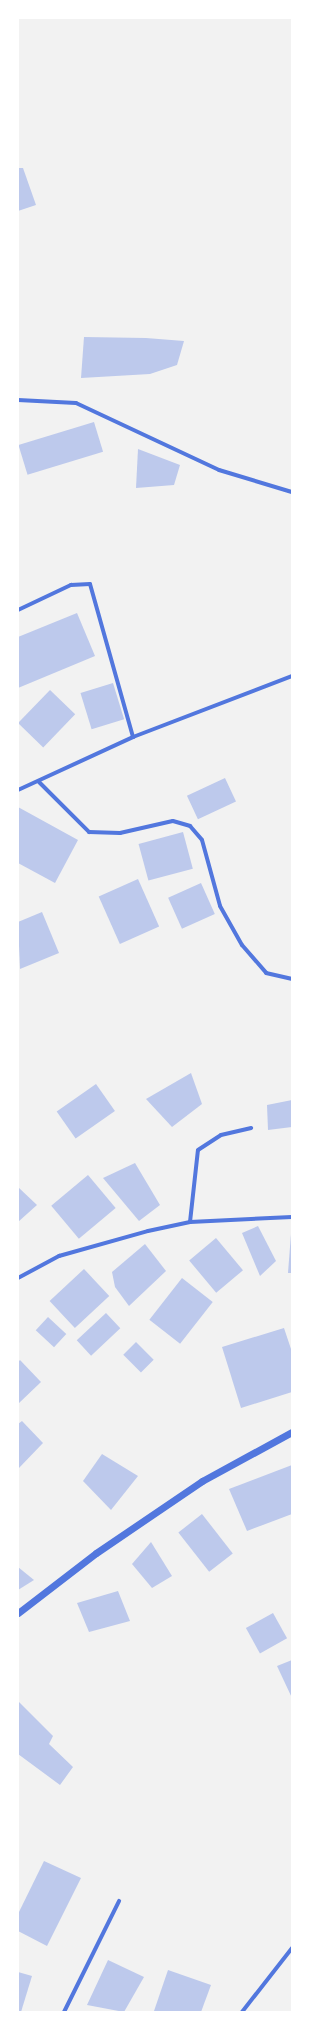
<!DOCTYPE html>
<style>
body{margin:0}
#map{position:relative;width:310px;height:2030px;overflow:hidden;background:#f2f2f2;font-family:Overpass,sans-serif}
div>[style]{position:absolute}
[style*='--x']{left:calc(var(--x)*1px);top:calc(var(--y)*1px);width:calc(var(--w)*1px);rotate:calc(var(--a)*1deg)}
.building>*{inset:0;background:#bdc9ec;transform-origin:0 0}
.minor>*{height:4px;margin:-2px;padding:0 2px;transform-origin:2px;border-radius:2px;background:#5277de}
.tertiary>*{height:7px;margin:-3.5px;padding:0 3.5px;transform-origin:3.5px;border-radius:3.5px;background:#5277de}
span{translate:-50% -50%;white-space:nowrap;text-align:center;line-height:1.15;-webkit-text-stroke:3px #fff;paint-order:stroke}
.frame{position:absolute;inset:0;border:19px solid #fff;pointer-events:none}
</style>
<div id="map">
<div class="building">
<div style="clip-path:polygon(18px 168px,23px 168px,36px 205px,18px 211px)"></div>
<div style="clip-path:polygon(84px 337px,146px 338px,184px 341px,177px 365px,150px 374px,81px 378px)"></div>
<div style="left:94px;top:422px;width:31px;height:79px;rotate:73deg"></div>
<div style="clip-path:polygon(138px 449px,180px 465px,174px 485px,136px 488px)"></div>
<div style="clip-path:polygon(77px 613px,95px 656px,18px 688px,18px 637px)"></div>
<div style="left:113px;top:683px;width:38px;height:34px;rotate:73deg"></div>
<div style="left:50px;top:690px;width:35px;height:46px;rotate:44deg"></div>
<div style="left:225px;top:778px;width:26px;height:42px;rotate:65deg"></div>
<div style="clip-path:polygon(18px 807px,78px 840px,55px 883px,18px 863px)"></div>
<div style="left:183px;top:832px;width:38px;height:46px;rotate:75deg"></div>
<div style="left:138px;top:879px;width:52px;height:43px;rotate:66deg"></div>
<div style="left:201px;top:883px;width:34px;height:36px;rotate:66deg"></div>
<div style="clip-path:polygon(42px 912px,59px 953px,20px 969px,18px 922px)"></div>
<div style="clip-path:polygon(191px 1073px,202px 1104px,172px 1127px,146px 1099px)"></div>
<div style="left:96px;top:1084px;width:33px;height:48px;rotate:55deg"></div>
<div style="clip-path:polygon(292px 1100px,292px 1127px,268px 1130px,267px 1105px)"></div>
<div style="clip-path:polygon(135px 1163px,160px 1205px,139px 1221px,103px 1178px)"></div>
<div style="left:88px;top:1175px;width:43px;height:48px;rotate:50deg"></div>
<div style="clip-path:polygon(18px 1187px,37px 1205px,18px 1222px)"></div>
<div style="clip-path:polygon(258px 1226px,276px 1261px,260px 1276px,242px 1233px)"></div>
<div style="clip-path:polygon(291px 1234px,292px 1273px,288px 1273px)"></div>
<div style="left:216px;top:1238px;width:42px;height:35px;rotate:50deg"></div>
<div style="clip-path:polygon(145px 1244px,166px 1271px,129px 1306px,115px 1287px,112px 1272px)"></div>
<div style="left:84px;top:1269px;width:37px;height:47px;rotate:47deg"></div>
<div style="left:182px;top:1278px;width:39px;height:53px;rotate:38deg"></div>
<div style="left:106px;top:1313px;width:21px;height:40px;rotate:47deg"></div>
<div style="left:48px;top:1317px;width:25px;height:18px;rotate:43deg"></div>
<div style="clip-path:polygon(284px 1328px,292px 1352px,292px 1392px,241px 1408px,222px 1347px)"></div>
<div style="left:136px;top:1342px;width:25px;height:18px;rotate:45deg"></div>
<div style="clip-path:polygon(20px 1360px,41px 1382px,18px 1404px,18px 1362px)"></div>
<div style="clip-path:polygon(22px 1421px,43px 1443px,18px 1469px,18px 1424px)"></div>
<div style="clip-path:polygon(102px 1454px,138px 1476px,111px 1510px,83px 1481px)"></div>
<div style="clip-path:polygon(292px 1465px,292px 1514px,247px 1531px,229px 1489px)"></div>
<div style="left:202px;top:1514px;width:50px;height:30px;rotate:52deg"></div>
<div style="clip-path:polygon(151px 1542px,172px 1576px,152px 1588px,132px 1564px)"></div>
<div style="clip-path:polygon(18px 1567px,34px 1580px,18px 1590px)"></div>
<div style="clip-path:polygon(118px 1591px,130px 1621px,89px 1632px,77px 1603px)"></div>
<div style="left:273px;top:1613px;width:29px;height:31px;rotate:61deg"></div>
<div style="clip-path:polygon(292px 1660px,292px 1698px,277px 1666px)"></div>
<div style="clip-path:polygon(18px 1701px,53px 1736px,49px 1744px,73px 1767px,60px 1785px,18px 1754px)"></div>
<div style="clip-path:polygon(44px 1861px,81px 1878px,47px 1946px,18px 1931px,18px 1914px)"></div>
<div style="clip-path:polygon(108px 1960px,144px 1977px,124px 2012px,87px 2005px)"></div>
<div style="clip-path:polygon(168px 1970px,211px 1985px,201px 2012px,154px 2011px)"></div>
<div style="clip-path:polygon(18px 1972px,32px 1976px,21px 2012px,18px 2012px)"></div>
</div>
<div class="minor">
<div style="--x:18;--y:400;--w:58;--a:3"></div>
<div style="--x:76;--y:403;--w:158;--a:25.1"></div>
<div style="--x:219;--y:470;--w:76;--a:16.8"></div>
<div style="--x:18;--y:610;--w:59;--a:-25.3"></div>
<div style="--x:71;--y:585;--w:19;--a:-3"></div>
<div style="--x:90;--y:584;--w:159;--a:74.3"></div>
<div style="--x:39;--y:782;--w:71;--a:45"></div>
<div style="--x:89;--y:832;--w:31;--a:2"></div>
<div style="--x:120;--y:833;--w:54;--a:-12.8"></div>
<div style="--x:173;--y:821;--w:18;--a:16"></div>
<div style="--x:190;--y:826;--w:18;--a:49"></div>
<div style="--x:202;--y:840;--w:68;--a:74.7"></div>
<div style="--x:220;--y:906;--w:45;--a:60.6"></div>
<div style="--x:242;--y:945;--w:37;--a:49"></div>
<div style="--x:266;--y:973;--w:27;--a:13"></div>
<div style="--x:18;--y:790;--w:127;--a:-24.7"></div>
<div style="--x:133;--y:737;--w:170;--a:-21"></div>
<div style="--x:190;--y:1222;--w:72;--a:-83.7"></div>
<div style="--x:198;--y:1150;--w:27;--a:-33"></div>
<div style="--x:221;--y:1135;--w:31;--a:-13"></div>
<div style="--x:18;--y:1278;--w:47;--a:-28.2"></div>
<div style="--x:59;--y:1256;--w:92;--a:-15.7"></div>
<div style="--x:148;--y:1231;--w:43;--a:-12.1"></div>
<div style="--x:190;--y:1222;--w:102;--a:-2.8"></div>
<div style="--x:64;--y:2012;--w:124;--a:-63.6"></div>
<div style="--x:242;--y:2012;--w:81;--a:-52"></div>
</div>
<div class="tertiary">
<div style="--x:18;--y:1613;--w:98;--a:-37.6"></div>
<div style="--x:96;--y:1553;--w:128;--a:-34.2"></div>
<div style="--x:202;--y:1481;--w:102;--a:-28.6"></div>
</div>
<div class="frame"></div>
</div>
